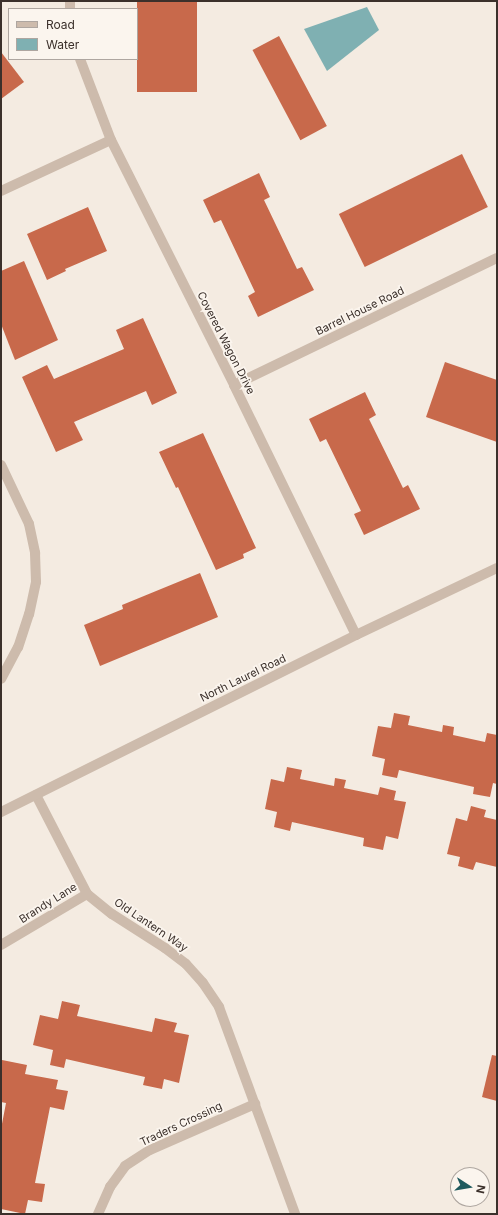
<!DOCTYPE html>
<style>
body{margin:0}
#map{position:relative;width:498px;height:1215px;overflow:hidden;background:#f4ebe1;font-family:Inter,sans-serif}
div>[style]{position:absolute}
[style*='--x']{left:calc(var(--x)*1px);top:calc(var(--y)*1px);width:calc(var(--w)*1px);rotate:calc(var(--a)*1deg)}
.water>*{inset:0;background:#7fb0b2}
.building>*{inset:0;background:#c8694b;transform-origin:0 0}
.minor>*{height:10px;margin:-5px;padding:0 5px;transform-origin:5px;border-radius:5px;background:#cdbbac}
span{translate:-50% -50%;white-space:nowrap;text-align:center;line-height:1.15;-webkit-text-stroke:3.5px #fbf5ee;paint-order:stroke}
.street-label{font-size:11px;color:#3b302b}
.frame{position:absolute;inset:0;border:2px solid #3b302b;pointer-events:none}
.legend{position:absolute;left:8px;top:8px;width:130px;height:52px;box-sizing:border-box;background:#fbf5ee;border:1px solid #aea6a0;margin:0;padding:5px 7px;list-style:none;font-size:12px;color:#3b302b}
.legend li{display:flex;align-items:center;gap:8px;height:20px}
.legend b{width:20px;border:1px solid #aea6a0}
.north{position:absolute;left:450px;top:1167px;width:40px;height:40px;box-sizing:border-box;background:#fbf5ee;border:1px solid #aea6a0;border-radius:50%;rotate:102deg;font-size:11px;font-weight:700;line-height:16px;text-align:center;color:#3b302b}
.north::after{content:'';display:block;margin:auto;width:14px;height:18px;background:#1f5a5e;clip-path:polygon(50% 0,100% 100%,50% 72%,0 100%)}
</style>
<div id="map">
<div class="water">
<div style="clip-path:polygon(367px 7px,379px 30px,327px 71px,304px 29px)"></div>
</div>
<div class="building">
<div style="left:137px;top:1px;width:60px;height:91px"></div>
<div style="left:279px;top:36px;width:102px;height:30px;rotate:62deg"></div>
<div style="clip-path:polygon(1px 52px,24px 82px,1px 99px)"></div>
<div style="left:462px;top:154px;width:59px;height:137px;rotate:64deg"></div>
<div style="clip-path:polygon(259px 173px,270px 197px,264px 200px,297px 269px,302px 267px,314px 290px,258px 317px,248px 296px,255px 292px,221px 220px,214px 223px,203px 200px)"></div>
<div style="clip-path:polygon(88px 207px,107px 251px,65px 269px,66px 271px,47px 280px,27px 234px)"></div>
<div style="clip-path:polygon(24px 261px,58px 340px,15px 360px,1px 324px,1px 271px)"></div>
<div style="clip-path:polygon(143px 318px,177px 393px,152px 405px,146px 391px,74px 422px,83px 440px,56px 452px,22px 377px,47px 365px,54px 379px,124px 349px,116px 330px)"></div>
<div style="clip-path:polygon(445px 362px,497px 380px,497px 442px,426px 417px)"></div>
<div style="clip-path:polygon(365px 392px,376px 415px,369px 419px,403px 488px,408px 485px,420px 509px,364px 535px,354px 514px,361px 511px,326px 439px,320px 442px,309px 419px)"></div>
<div style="clip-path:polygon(203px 433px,256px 548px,243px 554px,244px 558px,216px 570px,178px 487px,176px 488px,159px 452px)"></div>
<div style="clip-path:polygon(200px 573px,218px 617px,100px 666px,84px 625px,123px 609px,122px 605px)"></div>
<div style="clip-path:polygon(394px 713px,410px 716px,408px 725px,442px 732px,443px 725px,454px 727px,453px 735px,485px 742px,487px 733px,497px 735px,497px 784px,493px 783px,490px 797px,473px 794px,474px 787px,399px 770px,397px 778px,382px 775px,385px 759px,372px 756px,378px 726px,391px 728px)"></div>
<div style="clip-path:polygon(287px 767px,302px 770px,300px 779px,334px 786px,335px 778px,346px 780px,344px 788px,378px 795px,380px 787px,396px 791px,394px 800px,406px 802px,398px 839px,386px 836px,383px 850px,363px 846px,364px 838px,292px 822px,290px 831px,274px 827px,277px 812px,265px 809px,271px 779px,284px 782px)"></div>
<div style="clip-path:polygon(471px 806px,486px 810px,484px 817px,497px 820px,497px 867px,476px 862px,473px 870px,458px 866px,460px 857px,447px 854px,456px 818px,467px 821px)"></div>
<div style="clip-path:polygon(62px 1001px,80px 1005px,77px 1016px,152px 1032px,155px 1018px,177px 1023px,174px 1032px,189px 1035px,179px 1083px,164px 1079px,162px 1089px,143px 1085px,145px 1077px,66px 1059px,64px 1068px,50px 1065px,53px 1050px,33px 1045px,40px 1015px,58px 1019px)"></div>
<div style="clip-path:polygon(492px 1055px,497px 1056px,497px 1101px,482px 1097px)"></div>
<div style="clip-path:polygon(2px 1060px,27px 1065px,25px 1074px,58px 1080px,56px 1089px,68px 1091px,64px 1110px,50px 1107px,35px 1183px,45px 1184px,42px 1202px,28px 1200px,25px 1214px,1px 1209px,1px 1129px,6px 1103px,1px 1102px)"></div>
</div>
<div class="minor">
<div style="--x:70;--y:9;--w:8;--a:-90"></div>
<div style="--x:80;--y:59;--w:87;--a:69.1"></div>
<div style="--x:111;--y:140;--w:274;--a:63.3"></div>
<div style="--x:234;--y:385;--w:278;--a:64"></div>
<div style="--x:1;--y:191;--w:121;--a:-24.9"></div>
<div style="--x:234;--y:385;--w:292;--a:-25.8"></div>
<div style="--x:1;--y:465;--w:65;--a:64.6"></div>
<div style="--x:29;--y:524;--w:30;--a:78"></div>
<div style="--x:35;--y:553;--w:29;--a:88"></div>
<div style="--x:36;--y:582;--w:33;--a:102"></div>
<div style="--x:29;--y:614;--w:35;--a:108"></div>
<div style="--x:18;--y:647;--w:36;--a:118"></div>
<div style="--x:36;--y:795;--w:111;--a:62.7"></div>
<div style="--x:87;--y:894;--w:32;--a:39"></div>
<div style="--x:112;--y:914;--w:63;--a:32.7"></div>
<div style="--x:165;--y:948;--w:26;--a:37"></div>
<div style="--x:186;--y:964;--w:25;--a:48"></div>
<div style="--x:203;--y:983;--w:29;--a:56"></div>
<div style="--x:219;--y:1007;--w:221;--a:69.8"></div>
<div style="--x:1;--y:812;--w:397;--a:-26.5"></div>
<div style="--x:356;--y:635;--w:156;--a:-25.4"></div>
<div style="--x:1;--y:945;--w:100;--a:-30.7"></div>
<div style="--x:98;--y:1214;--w:30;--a:-66"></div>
<div style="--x:110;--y:1187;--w:26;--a:-54"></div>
<div style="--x:125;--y:1166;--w:30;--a:-33"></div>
<div style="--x:150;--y:1150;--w:115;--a:-23.7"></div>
</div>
<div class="street-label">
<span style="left:360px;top:311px;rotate:-26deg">Barrel House Road</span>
<span style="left:226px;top:343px;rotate:63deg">Covered Wagon Drive</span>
<span style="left:243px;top:678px;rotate:-26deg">North Laurel Road</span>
<span style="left:48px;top:903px;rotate:-32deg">Brandy Lane</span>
<span style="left:151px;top:925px;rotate:34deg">Old Lantern Way</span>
<span style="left:181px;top:1124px;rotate:-25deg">Traders Crossing</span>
</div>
<div class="frame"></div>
<ul class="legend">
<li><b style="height:5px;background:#cdbbac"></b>Road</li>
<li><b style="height:11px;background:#7fb0b2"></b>Water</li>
</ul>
<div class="north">N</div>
</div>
